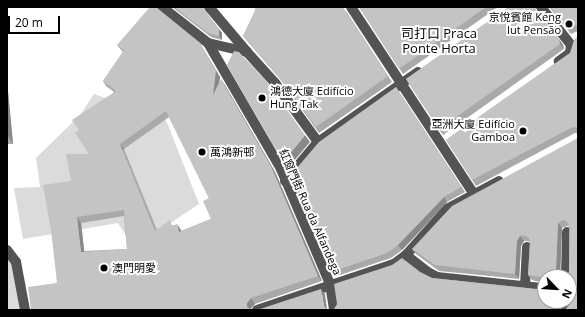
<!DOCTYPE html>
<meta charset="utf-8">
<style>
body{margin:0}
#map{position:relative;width:585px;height:317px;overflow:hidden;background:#fff;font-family:"Open Sans","Noto Sans SC",sans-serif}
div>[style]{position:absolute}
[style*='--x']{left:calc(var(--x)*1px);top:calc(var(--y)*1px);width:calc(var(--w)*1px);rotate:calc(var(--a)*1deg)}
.green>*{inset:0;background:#dbdbdb}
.minor>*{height:10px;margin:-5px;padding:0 5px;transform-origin:5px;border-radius:5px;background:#545454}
.wall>*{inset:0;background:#a9a9a9}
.shaded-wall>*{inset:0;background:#898989;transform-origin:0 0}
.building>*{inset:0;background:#c4c4c4}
.dots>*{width:11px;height:11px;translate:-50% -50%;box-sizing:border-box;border:2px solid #fff;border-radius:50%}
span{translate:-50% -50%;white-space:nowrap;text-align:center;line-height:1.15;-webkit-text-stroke:4px #fff;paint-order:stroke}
.poi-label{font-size:11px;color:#000}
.right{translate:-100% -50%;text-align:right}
.left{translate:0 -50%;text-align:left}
.street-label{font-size:11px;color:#000}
.quarter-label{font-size:13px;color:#000}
.frame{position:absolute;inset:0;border:8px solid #000;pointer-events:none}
.north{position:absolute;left:537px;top:269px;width:40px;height:40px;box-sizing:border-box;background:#fff;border:1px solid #999;border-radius:50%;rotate:115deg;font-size:11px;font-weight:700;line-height:16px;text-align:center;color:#000}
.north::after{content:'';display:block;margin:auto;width:14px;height:18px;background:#000;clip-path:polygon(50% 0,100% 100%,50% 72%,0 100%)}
.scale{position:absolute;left:8px;top:16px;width:52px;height:18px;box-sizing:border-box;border:2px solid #000;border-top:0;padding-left:5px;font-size:12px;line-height:14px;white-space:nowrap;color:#000;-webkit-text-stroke:3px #fff;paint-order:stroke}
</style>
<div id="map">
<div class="green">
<div style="clip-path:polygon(94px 94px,166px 120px,199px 204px,157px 232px,128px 239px,118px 223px,23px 239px,14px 188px,40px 187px,36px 158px,81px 114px)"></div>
<div style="clip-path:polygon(7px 258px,12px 265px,20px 310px,7px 310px)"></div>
</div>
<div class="minor">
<div style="--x:162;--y:7;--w:58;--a:38"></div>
<div style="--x:208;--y:43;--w:40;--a:13"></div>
<div style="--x:247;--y:52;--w:42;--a:47.9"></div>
<div style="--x:275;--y:83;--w:73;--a:53.9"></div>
<div style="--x:209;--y:7;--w:59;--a:49.8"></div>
<div style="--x:351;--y:7;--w:224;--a:56.7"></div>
<div style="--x:541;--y:7;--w:48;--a:51.7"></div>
<div style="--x:571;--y:45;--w:8;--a:97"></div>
<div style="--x:570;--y:53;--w:14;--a:144"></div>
<div style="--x:208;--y:43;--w:146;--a:59.9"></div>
<div style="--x:281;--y:169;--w:125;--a:66.9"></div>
<div style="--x:330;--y:284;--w:26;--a:81"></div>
<div style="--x:285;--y:181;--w:51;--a:-49.8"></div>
<div style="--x:318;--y:142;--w:122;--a:-35"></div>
<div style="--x:7;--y:250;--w:15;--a:53"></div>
<div style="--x:16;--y:262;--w:49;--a:79.4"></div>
<div style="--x:406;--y:255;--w:28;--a:38"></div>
<div style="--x:428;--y:272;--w:10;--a:29"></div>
<div style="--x:437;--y:277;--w:105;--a:6"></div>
<div style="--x:566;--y:277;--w:45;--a:-88.7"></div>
<div style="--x:525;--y:286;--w:39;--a:-87"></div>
<div style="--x:257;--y:310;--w:145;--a:-18.6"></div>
<div style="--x:394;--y:264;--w:15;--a:-37"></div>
<div style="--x:406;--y:255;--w:62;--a:-48.3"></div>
<div style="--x:447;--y:209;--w:59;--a:-28.3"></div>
<div style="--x:566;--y:310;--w:9;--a:-90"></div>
</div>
<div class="wall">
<div style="clip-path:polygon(172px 7px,202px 7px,222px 33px,222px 40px,211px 37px)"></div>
<div style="clip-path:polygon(359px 7px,498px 7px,403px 74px)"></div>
<div style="clip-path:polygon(509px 7px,535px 7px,536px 10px,563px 45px,564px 49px,443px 135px,406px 79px)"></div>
<div style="clip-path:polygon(549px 7px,578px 7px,578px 31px,571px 34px)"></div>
<div style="clip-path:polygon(255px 11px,346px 11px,392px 82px,319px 133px,280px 79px,247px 41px,243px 36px)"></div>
<div style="clip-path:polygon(578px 36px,578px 133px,575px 133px,476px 186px,446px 140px,570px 53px)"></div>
<div style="clip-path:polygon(evenodd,199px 42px,220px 77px,219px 82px,225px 85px,275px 172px,322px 281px,255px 304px,251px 308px,57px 283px,71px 181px,89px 154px,79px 130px,114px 92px,106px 86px,103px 81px,123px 52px,117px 45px,199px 42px,169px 117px,209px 198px,211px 219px,181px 231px,181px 230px,174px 225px,157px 230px,124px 149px,169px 117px,199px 42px,124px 216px,127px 249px,84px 251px,81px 223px,124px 216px)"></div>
<div style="clip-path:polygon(7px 81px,13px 144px,7px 144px)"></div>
<div style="clip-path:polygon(396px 87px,465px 192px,447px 202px,402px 250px,391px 258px,334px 277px,331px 272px)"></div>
<div style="clip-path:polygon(578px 138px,569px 305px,567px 275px,569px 272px,569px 226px,567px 226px,562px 228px,560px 277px,545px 277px,561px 301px,560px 310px,333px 310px,420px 272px,432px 278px,536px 289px,542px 287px,544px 283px,532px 280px,528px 275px,530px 242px,528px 241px,524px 241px,521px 246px,519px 279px,439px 271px,416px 254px,412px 249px)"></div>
</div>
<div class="shaded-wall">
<div style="clip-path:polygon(219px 29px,222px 33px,222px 40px,219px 36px)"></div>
<div style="clip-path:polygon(559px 39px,563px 45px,564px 49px,560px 44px)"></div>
<div style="clip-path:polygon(199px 42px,220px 77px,217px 101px,213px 95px)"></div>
<div style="clip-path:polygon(221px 79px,225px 85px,275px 172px,322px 281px,318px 276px)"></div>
<div style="clip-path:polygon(7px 81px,13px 144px,8px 136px,7px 124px)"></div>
<div style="clip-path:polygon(305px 135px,310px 142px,288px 168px,283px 162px)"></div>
<div style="left:120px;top:144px;width:6px;height:94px;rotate:51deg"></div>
<div style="clip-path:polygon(444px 197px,447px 202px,402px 250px,398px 245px)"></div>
<div style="clip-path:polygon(77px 217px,81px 223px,85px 257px,81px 252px)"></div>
<div style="clip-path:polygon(558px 223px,562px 228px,560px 277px,559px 277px,556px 271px)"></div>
<div style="clip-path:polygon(177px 224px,181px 230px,183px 237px,179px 232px)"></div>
<div style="clip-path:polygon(520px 236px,524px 241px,521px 246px,519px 279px,515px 274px,517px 241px)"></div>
<div style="clip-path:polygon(321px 289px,325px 294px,327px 310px,326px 310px,324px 306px)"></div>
<div style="clip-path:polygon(251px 298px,255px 304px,251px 308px,251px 310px,247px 307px,247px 303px)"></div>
<div style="clip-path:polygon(557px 301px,561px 301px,560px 310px,558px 310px,556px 307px)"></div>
</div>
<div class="building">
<div style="clip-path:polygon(evenodd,150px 7px,156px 7px,199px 42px,216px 71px,213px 95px,221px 79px,271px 166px,318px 276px,251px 298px,247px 303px,247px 307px,251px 310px,31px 310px,28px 287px,57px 283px,51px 230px,43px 185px,71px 181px,66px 154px,89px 154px,75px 133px,79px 130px,72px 120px,116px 91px,103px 81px,124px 50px,117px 45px,150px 7px,166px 111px,209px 198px,203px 201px,211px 219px,179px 232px,177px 224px,172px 226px,170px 220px,155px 231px,120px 144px,166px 111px,150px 7px,124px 210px,127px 249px,81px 252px,77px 217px,124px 210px)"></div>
<div style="clip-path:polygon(174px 7px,202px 7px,219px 29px,219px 36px,208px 33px)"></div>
<div style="clip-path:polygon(255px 7px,343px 7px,388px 76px,316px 127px,276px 74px,243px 36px,255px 11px)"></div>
<div style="clip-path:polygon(359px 7px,486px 7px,399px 69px)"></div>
<div style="clip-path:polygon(509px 7px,533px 7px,559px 39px,560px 44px,439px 129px,406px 79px)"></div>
<div style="clip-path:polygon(550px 7px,578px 7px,578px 27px,577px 26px,574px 25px,567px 29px)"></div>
<div style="clip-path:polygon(578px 36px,578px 129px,575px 127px,571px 128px,472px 180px,446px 140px,570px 53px,574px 40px)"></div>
<div style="clip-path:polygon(234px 51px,239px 52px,266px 81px,305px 135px,283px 162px,227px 65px)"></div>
<div style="clip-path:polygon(396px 87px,461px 187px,444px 197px,398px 245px,387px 253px,331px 272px,290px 176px,319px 142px)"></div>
<div style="clip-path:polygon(7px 124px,8px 136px,7px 136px)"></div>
<div style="clip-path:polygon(578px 138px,578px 310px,565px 310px,569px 305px,568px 301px,569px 301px,569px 277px,564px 277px,567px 275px,569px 272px,570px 227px,566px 221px,563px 220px,558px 223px,556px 271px,558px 277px,559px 277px,545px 277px,545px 301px,557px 301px,556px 307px,559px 310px,333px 310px,334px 309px,337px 304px,334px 284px,392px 265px,402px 258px,420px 272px,432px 278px,536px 289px,542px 287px,544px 283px,541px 277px,528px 275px,530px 241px,529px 238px,524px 235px,520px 236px,517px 241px,515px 274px,435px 265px,412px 249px,452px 206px)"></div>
<div style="clip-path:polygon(321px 289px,324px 306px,325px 309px,328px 310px,257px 310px)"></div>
</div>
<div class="dots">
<div style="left:569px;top:24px;background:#000"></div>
<div style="left:262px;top:98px;background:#000"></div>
<div style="left:523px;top:131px;background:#000"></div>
<div style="left:202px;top:152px;background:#000"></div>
<div style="left:104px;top:268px;background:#000"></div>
</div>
<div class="poi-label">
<span class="right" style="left:561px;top:24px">京悅賓館 Keng<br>Iut Pensão</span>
<span class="left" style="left:270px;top:98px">鴻德大廈 Edifício<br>Hung Tak</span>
<span class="right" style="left:515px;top:131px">亞洲大廈 Edifício<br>Gamboa</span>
<span class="left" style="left:210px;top:152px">萬鴻新邨</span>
<span class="left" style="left:112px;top:268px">澳門明愛</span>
</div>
<div class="street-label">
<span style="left:310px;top:212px;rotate:66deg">紅窗門街 Rua da Alfandega</span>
</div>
<div class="quarter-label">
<span style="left:439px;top:41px">司打口 Praca<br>Ponte Horta</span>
</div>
<div class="frame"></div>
<div class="north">N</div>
<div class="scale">20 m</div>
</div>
